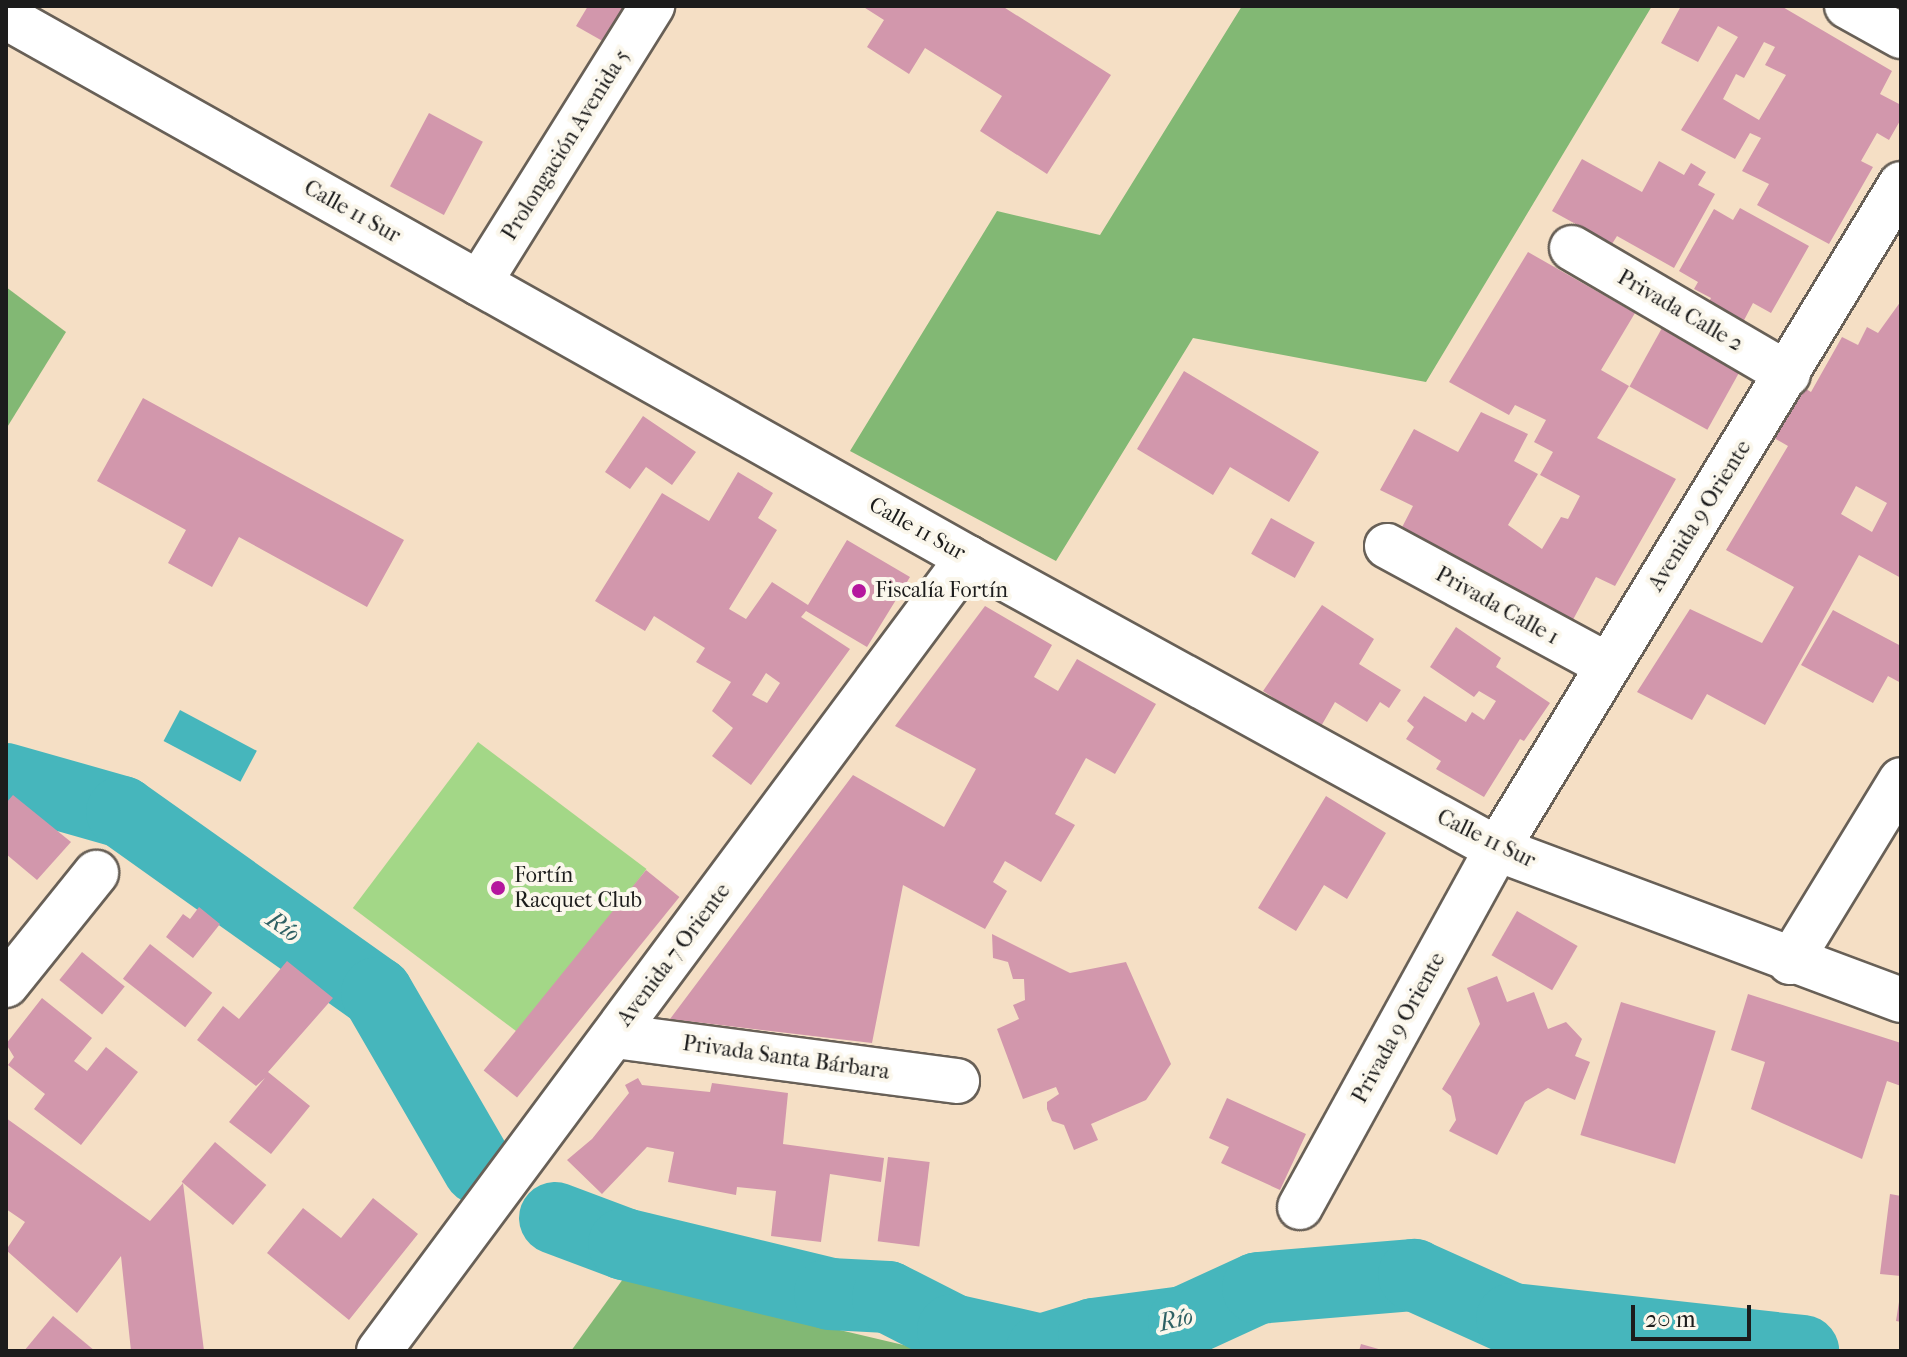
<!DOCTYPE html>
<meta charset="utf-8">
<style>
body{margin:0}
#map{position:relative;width:1907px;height:1357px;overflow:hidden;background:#f5dfc5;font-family:"IM FELL French Canon",serif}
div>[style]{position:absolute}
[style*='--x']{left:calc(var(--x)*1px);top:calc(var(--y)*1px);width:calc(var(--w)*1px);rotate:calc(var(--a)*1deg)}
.green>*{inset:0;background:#a3d787;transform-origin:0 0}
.forest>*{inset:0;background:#82b874}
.water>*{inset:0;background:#46b6bc;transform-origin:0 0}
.river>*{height:72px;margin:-36px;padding:0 36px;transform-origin:36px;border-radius:36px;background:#46b6bc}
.building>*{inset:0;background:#d297ac;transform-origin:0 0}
.roads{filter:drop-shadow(2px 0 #686057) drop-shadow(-2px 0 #686057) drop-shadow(0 2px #686057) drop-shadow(0 -2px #686057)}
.minor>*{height:44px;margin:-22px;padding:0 22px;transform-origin:22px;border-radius:22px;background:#fff}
.dots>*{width:22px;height:22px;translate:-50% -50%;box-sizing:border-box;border:4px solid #fbf7ec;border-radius:50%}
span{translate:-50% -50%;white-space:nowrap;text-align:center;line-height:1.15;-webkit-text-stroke:8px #fbf7ec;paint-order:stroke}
.street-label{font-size:22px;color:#1c1c1c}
.poi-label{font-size:22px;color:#1c1c1c}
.left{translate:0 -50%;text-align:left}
.water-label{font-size:24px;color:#2f6164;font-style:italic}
.frame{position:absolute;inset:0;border:8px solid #1c1c1c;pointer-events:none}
.scale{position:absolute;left:1631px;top:1305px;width:120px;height:36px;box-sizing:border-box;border:4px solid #1c1c1c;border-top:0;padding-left:10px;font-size:24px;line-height:28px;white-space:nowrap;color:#1c1c1c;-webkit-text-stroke:6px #fbf7ec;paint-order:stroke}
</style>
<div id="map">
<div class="green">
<div style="left:478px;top:742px;width:211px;height:208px;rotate:37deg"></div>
</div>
<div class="forest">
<div style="clip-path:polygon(1242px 6px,1652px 6px,1426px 382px,1193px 338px,1056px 561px,850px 451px,997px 211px,1100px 235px)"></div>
<div style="clip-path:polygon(6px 287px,66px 332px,6px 429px)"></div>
<div style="clip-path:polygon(623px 1279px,929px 1351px,571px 1351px)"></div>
</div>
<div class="water">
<div style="left:180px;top:710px;width:87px;height:35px;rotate:28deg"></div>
</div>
<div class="river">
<div style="--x:6;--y:779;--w:121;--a:15.9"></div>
<div style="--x:122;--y:812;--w:313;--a:35.4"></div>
<div style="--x:377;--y:993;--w:203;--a:59.9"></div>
<div style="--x:555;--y:1218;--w:74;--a:20.6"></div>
<div style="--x:624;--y:1244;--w:212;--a:13.6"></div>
<div style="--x:830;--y:1294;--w:58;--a:3"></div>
<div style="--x:888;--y:1297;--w:73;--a:26.9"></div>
<div style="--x:953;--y:1330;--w:91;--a:12.7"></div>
<div style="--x:1042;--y:1350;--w:54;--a:-17.1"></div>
<div style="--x:1094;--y:1334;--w:91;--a:-7.6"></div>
<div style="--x:1184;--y:1322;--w:81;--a:-24.7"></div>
<div style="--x:1258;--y:1288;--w:157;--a:-4.8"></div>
<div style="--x:1414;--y:1275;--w:107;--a:24.2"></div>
<div style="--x:1512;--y:1319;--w:293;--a:6.3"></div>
</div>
<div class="building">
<div style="clip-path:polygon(588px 6px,628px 6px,606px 43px,576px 26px)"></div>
<div style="clip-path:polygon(862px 6px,1002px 6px,1111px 75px,1047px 174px,980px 131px,1002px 96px,925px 48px,909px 74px,867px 47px,884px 20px)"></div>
<div style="clip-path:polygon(evenodd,1681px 6px,1781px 6px,1892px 71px,1880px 94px,1901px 105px,1901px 119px,1889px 140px,1877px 133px,1861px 161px,1873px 167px,1829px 244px,1757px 205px,1769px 184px,1742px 171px,1761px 138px,1750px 133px,1735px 159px,1681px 130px,1738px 37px,1718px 26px,1698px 62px,1661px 43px,1681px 6px,1764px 42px,1775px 47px,1765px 65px,1786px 75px,1759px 120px,1723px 99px,1736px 74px,1744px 78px,1764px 42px)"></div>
<div style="left:429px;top:113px;width:61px;height:83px;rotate:28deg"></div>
<div style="clip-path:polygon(1582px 159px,1642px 192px,1659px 161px,1684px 175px,1691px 163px,1706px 172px,1698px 185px,1715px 194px,1674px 268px,1617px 236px,1612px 244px,1552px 211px)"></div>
<div style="clip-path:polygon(1740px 208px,1809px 246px,1771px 313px,1753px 303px,1741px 326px,1706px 307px,1711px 298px,1694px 289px,1698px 282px,1679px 271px,1714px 209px,1733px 220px)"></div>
<div style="clip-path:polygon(1528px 252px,1635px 313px,1601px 370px,1629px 386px,1597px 438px,1676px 479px,1615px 586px,1596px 577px,1568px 629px,1397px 537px,1413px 506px,1380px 490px,1414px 429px,1458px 452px,1481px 412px,1528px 434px,1514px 461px,1538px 474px,1508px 525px,1542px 549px,1561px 517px,1568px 519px,1580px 496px,1540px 475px,1553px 452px,1534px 442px,1546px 420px,1515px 405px,1509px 415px,1449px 382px)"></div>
<div style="clip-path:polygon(evenodd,1901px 301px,1901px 578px,1859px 555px,1765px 725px,1707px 694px,1692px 720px,1637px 692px,1690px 609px,1762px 643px,1794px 587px,1726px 550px,1788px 446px,1774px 438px,1801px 386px,1811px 392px,1842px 337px,1858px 345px,1867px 327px,1878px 333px,1901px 301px,1856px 486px,1887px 503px,1872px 532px,1841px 514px,1856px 486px)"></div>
<div style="left:1662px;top:328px;width:89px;height:67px;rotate:29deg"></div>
<div style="clip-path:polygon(1184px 371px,1319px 452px,1289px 502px,1230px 467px,1213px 495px,1137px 449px)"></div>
<div style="clip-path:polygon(143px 398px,404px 540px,367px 607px,239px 537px,212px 587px,168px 563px,186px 530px,97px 481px)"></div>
<div style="clip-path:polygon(643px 416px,696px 452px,672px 485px,646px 467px,630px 489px,605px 472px)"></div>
<div style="clip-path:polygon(evenodd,738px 472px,773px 493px,758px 518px,777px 530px,729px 609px,746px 619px,772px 582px,808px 605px,847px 540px,910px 577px,867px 647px,806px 611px,801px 617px,850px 649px,751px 785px,712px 756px,733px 728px,712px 711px,731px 682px,696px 662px,705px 648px,654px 616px,645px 631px,595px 601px,662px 493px,709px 521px,738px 472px,766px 673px,780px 683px,767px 703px,752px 695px,766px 673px)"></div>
<div style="left:1271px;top:518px;width:50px;height:41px;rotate:29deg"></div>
<div style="clip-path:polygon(1322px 605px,1374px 639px,1359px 664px,1401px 690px,1389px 708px,1380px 702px,1367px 722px,1335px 702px,1320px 728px,1263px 691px)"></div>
<div style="clip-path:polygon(985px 606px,1052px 645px,1034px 677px,1058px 691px,1077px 659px,1156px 704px,1115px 774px,1086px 758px,1055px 814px,1075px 825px,1041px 882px,1005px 861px,993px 882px,1007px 891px,985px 929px,903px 885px,872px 1043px,670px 1019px,853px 775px,944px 827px,976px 769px,895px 726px)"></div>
<div style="clip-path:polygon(1833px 610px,1901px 646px,1901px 683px,1888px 676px,1873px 703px,1801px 665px)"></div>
<div style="clip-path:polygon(1456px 627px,1501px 658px,1496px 667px,1550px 703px,1524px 741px,1520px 739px,1484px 797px,1436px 769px,1441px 761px,1406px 739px,1414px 727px,1407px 721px,1424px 696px,1466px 722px,1472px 712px,1484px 720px,1496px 701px,1479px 691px,1474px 697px,1430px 667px)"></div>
<div style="clip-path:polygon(13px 795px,71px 842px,37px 880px,6px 854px,6px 803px)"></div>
<div style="clip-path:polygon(1326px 796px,1386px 833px,1347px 899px,1324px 885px,1296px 931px,1258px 908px)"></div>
<div style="left:646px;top:870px;width:43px;height:258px;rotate:39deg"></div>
<div style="clip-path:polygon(199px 907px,220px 924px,193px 958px,166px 937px,183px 914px,190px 919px)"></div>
<div style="left:1517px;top:911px;width:70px;height:51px;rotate:30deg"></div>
<div style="clip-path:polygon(992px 934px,1070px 973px,1126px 962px,1171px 1064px,1146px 1100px,1091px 1124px,1098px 1140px,1074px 1150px,1064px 1125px,1052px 1121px,1047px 1109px,1047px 1102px,1059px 1094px,1056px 1087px,1023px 1099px,997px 1029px,1019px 1019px,1013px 1005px,1025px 1000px,1024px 979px,1013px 979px,1008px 962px,993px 958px)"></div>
<div style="left:150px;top:944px;width:79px;height:44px;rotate:38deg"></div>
<div style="left:82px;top:952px;width:55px;height:36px;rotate:39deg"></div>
<div style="clip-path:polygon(287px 961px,333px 998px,268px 1072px,310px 1106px,271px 1154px,229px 1122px,265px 1078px,256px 1086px,197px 1040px,223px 1006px,239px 1019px)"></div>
<div style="clip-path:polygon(1497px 976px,1507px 1002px,1534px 992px,1548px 1029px,1566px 1022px,1582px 1039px,1575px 1056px,1590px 1062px,1575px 1100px,1548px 1088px,1525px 1102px,1497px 1155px,1449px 1131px,1456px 1120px,1451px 1096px,1442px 1089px,1480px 1024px,1467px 988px)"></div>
<div style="clip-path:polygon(1748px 994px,1901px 1043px,1901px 1086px,1887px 1081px,1862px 1159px,1751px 1109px,1765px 1062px,1731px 1050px)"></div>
<div style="clip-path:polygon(42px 998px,92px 1038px,74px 1061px,87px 1071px,106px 1047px,138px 1072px,81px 1145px,34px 1109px,45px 1094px,8px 1065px,14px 1057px,6px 1044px)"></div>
<div style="left:1621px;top:1002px;width:99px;height:139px;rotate:17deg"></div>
<div style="clip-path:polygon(638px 1078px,642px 1085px,710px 1092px,712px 1083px,788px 1093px,783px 1144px,884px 1158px,881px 1182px,830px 1174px,821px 1242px,771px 1236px,776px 1191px,737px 1187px,736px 1195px,668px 1182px,674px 1152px,647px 1147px,602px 1194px,567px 1160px,592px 1139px,629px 1093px,625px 1085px)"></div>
<div style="clip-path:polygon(1227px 1098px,1306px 1134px,1280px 1190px,1221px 1163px,1229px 1147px,1209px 1138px)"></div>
<div style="clip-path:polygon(6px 1118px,150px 1221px,183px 1183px,204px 1351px,131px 1351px,121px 1256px,77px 1313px,6px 1250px,25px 1222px,6px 1209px)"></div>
<div style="left:215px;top:1142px;width:67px;height:52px;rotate:40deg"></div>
<div style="left:888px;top:1157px;width:42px;height:85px;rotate:7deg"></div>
<div style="clip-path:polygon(1890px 1194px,1901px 1196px,1901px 1276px,1880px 1274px)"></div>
<div style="clip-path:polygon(373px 1198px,418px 1234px,349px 1320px,267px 1253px,303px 1208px,341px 1238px)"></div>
<div style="clip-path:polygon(1899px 1302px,1901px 1302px,1901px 1322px,1896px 1321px)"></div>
<div style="clip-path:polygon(53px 1316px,95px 1351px,24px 1351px)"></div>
<div style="clip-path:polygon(1361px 1344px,1382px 1350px,1382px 1351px,1359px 1351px)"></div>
</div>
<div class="roads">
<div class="minor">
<div style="--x:1847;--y:6;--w:62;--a:29.1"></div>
<div style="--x:6;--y:17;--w:1104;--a:29.35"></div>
<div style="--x:968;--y:558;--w:604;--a:28.81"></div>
<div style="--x:1497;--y:849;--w:431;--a:20.5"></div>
<div style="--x:1572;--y:248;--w:250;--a:30.3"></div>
<div style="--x:479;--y:283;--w:327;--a:-58"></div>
<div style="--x:1387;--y:546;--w:250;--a:28.4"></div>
<div style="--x:1790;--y:962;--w:213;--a:-58.6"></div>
<div style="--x:6;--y:985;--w:144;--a:-51.2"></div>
<div style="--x:615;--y:1036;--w:345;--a:7.5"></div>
<div style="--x:1300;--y:1207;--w:409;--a:-61.2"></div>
<div style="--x:1497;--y:849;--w:778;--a:-58.72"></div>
<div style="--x:379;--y:1351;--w:988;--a:-53.4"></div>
</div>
</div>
<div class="dots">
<div style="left:859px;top:591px;background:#b5179e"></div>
<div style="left:498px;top:888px;background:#b5179e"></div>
</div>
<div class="street-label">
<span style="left:566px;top:145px;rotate:-58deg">Prolongación Avenida 5</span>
<span style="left:352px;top:212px;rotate:29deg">Calle 11 Sur</span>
<span style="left:1680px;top:311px;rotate:30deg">Privada Calle 2</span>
<span style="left:1700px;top:516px;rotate:-58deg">Avenida 9 Oriente</span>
<span style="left:917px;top:529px;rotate:29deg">Calle 11 Sur</span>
<span style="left:1497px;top:606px;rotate:29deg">Privada Calle 1</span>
<span style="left:1486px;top:839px;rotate:26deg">Calle 11 Sur</span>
<span style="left:674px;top:955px;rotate:-53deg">Avenida 7 Oriente</span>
<span style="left:1399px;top:1028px;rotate:-61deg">Privada 9 Oriente</span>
<span style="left:786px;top:1058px;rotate:8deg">Privada Santa Bárbara</span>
</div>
<div class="poi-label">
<span class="left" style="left:875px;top:591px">Fiscalía Fortín</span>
<span class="left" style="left:514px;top:888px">Fortín<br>Racquet Club</span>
</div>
<div class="water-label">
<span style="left:283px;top:927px;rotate:35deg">Río</span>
<span style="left:1176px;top:1320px;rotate:-14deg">Río</span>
</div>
<div class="frame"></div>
<div class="scale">20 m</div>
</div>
